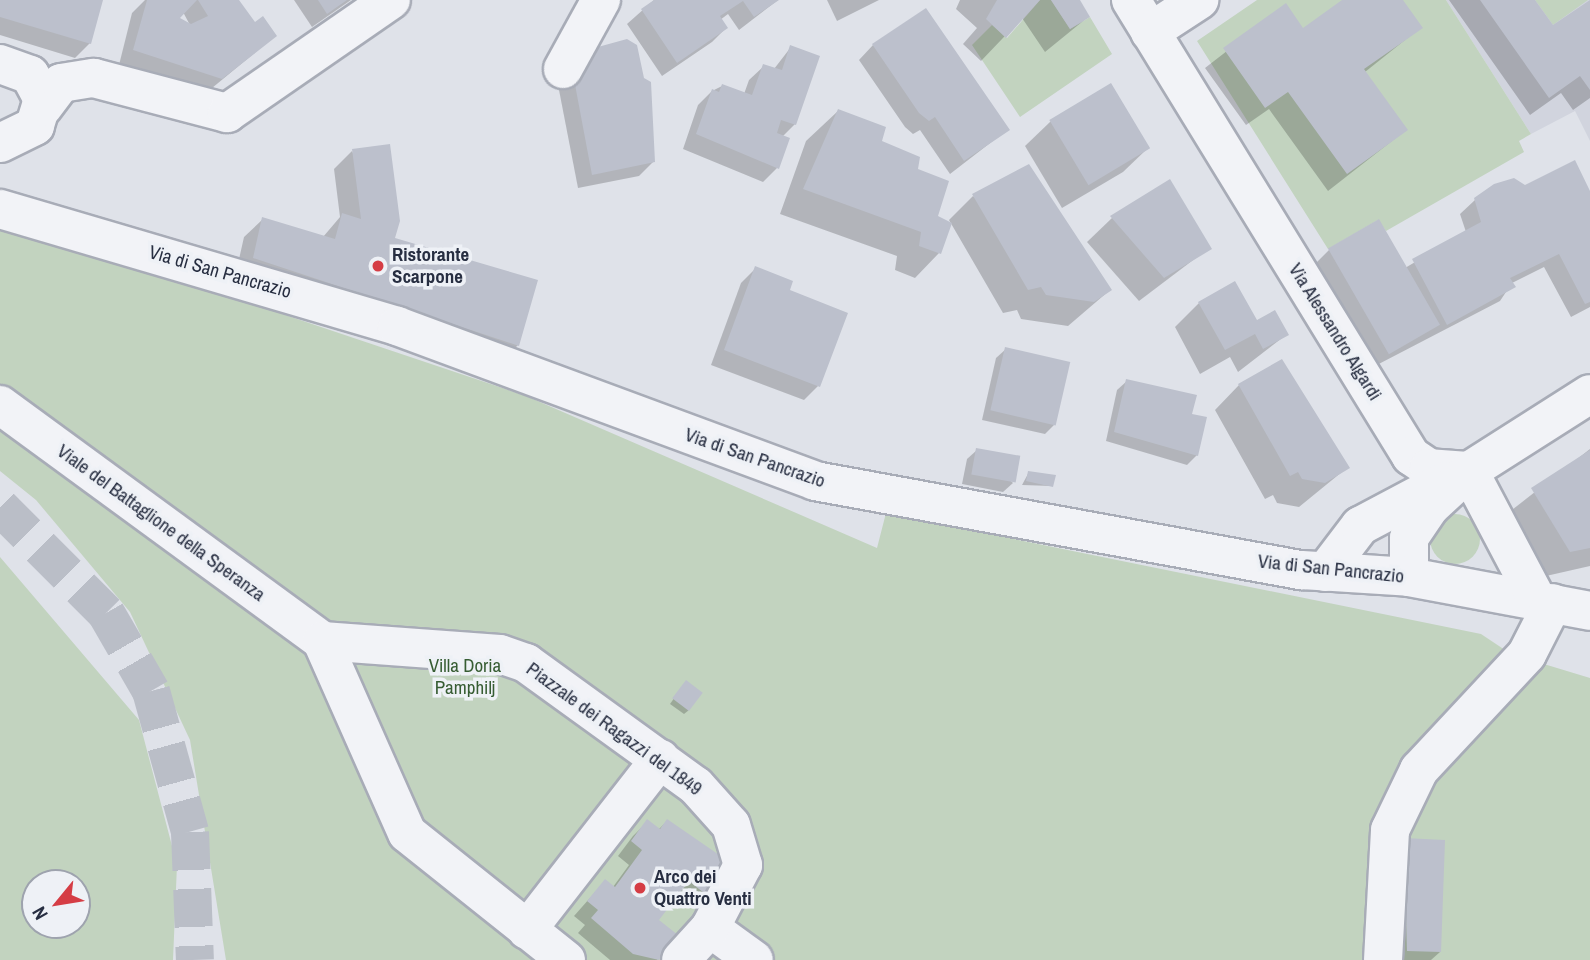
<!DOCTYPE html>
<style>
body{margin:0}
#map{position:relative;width:1590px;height:960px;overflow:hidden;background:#dfe2e9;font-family:"Archivo Narrow",sans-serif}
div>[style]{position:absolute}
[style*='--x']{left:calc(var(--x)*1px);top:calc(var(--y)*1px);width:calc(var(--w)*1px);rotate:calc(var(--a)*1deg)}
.built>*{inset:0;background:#d1d4de}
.green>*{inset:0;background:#c2d3bf}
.round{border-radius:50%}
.shadow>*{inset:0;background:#0003}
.building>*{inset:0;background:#bcc0cc;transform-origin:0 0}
.minor-tunnel>*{height:38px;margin-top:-19px;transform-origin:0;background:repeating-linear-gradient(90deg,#babec7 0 38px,transparent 0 57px)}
.roads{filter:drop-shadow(2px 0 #a8acb7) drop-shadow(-2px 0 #a8acb7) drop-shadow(0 2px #a8acb7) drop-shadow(0 -2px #a8acb7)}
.minor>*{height:38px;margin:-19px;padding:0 19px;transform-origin:19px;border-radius:19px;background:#f2f3f7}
.dots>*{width:19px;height:19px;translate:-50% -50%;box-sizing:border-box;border:4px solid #eef1f6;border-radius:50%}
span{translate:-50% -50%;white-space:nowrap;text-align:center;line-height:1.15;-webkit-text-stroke:7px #eef1f6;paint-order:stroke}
.poi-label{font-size:19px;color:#272e41;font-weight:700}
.left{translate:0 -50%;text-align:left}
.street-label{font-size:19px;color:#272e41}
.park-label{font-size:19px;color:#375d33}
.north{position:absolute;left:21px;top:869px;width:70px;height:70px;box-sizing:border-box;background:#eef1f6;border:2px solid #9ea3ae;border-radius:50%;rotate:240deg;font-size:19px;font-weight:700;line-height:28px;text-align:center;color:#272e41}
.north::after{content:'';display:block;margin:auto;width:24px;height:32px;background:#d53d45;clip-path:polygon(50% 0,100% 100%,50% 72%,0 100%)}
</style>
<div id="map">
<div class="built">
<div style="clip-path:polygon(1446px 0,1590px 0,1590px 141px,1575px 111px,1531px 134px)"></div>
</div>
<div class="green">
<div style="clip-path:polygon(1040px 0,1051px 0,1070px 29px,1090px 17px,1112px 54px,1020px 117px,972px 45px,992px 25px,1007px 38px)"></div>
<div style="clip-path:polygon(1257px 0,1446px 0,1531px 134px,1519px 141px,1524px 152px,1386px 231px,1378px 220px,1328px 249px,1197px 41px)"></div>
<div style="clip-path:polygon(1535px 0,1588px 0,1553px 25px)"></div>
<div style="clip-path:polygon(0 227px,83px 247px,526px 396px,877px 548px,886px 513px,1481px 634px,1511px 654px,1590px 678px,1590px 960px,226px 960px,190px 740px,130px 612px,36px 500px,0 471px)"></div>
<div class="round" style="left:1430px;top:514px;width:50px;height:50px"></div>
<div style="clip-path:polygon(evenodd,0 557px,139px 720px,177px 865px,173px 960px,0 960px,0 557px,35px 883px,77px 883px,77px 925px,35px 925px,35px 883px)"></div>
</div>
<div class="shadow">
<div style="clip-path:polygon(0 0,101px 0,90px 43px,75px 58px,0 35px)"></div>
<div style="clip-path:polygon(evenodd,145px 0,237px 0,254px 25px,275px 36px,206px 93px,119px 65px,132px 13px,145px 0,183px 12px,191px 27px,177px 19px,183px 12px)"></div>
<div style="clip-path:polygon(294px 0,351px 0,312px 27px)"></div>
<div style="clip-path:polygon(654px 0,778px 0,739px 30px,728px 14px,720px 20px,726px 28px,712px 42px,662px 76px,627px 24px)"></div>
<div style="clip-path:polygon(827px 0,879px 0,837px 21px)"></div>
<div style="clip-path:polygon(960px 0,1077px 0,1088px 17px,1045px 52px,1022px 18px,981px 61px,963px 44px,977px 28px,956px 9px)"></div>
<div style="clip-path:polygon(1345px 0,1401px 0,1420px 28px,1365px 72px,1406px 130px,1328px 191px,1269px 109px,1246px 125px,1205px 68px,1285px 6px,1303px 30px)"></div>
<div style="clip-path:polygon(1449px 0,1533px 0,1553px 28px,1590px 1px,1590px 98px,1573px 110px,1561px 93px,1530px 115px)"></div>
<div style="clip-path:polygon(873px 45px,1007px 130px,950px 174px,920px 130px,913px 134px,905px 127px,859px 60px)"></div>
<div style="clip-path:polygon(791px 47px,795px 124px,782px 137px,777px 168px,763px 182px,683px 149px,698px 105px,712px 91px,722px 86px,744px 94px,749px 80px,764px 66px,774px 69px)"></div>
<div style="clip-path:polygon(573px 66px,653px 162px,639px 176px,578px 188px,559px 90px)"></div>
<div style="clip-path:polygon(1110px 85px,1148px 148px,1123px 172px,1062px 208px,1025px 146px,1050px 122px)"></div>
<div style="clip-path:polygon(838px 111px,916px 170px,936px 217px,939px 253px,915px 278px,895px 270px,897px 256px,780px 214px,806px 141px)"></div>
<div style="clip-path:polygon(352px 151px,393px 239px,518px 345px,499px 364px,235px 277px,244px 237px,263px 219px,323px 237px,340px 217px,334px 169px)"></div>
<div style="clip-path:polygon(1169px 181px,1209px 248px,1139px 301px,1087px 242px,1112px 218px)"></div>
<div style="clip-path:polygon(1525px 187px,1590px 195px,1590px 307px,1571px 317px,1544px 267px,1512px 283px,1500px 301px,1373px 367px,1314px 265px,1329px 250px,1405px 268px,1466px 232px,1460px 214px,1475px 200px)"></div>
<div style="clip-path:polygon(973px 196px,1110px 290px,1068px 326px,1021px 319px,1017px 310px,1003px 313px,949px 220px)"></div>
<div style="clip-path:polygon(756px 268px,788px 291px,818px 386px,804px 400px,711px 365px,741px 283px)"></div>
<div style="clip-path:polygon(1199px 303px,1256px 323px,1286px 335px,1238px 372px,1230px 357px,1200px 374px,1175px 327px)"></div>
<div style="clip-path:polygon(1006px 349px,1055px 424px,1045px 434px,982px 420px,996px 358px)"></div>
<div style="clip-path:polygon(1127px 381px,1190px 415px,1197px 455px,1187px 465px,1106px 441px,1117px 390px)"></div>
<div style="clip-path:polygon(1239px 385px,1348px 467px,1299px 507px,1277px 503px,1273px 495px,1265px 499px,1215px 410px)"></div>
<div style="clip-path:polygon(1590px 449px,1590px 566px,1546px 576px,1508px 513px)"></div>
<div style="clip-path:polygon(977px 450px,1013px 483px,1003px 492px,962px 484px,967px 459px)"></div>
<div style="clip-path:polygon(1029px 472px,1052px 486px,1022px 485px)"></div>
<div style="clip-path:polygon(682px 687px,689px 710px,684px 714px,670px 704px)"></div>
<div style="clip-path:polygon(667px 821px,706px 890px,692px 905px,676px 896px,657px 920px,676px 935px,657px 960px,610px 960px,578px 933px,585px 925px,574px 916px,605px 881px,613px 887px,629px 865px,618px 856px,633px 836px,647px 822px,658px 830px)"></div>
<div style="clip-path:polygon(1395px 850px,1440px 952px,1431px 960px,1398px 960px)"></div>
</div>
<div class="building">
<div style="clip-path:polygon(0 0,103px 0,91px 44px,0 17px)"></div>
<div style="clip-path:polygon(147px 0,197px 0,180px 18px,191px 24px,208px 16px,198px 0,239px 0,255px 22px,263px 16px,277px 36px,222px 79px,133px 50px)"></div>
<div style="clip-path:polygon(318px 0,347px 0,327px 14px)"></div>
<div style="clip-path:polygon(654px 0,779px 0,754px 17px,743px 1px,720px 16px,728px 28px,677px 63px,641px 9px)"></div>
<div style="clip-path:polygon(997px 0,1040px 0,1006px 38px,986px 19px)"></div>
<div style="clip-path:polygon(1051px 0,1080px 0,1090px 17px,1070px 29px)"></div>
<div style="clip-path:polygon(1342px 0,1403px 0,1423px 28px,1364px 69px,1408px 130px,1347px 174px,1288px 92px,1265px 108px,1223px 48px,1286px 3px,1303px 28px)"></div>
<div style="clip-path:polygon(1480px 0,1535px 0,1553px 25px,1590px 0,1590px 90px,1580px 76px,1549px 98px)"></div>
<div style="clip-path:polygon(926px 8px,1010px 130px,964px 161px,935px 117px,929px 121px,919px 113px,872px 44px)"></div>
<div style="clip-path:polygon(627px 39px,637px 45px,644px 78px,651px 82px,655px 162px,592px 175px,573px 74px,587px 50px)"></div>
<div style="clip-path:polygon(790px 45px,820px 56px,796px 125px,781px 120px,777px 133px,790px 138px,779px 169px,696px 134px,712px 89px,719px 92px,722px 84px,752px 95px,763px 64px,782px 70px)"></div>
<div style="left:1111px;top:83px;width:76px;height:72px;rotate:59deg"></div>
<div style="clip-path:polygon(838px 109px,886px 127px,882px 141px,920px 157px,918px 169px,949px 181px,938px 216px,952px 223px,941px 254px,919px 246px,921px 232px,803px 189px)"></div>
<div style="clip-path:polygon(390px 144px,400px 221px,395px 238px,538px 280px,519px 346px,253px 258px,262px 217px,335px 239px,342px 213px,361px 219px,352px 149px)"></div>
<div style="clip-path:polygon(1575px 160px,1590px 191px,1590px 302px,1585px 304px,1559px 254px,1510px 278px,1516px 287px,1447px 325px,1412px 259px,1481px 222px,1474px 198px,1494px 184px,1514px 178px,1525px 185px)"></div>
<div style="clip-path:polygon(1029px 164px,1112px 290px,1094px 302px,1046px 295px,1041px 287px,1028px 290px,972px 194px)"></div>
<div style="clip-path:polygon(1170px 179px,1212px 249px,1164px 278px,1110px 216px)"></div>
<div style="left:1379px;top:219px;width:122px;height:59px;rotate:60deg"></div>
<div style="clip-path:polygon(755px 266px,793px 281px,790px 290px,848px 313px,820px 387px,724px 350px)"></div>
<div style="clip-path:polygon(1235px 281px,1257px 320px,1275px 310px,1289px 335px,1263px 349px,1255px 334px,1225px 350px,1198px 302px)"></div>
<div style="left:1005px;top:347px;width:67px;height:65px;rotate:13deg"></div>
<div style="clip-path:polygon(1282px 359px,1350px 468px,1325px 483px,1302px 479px,1298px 472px,1290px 476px,1238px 384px)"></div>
<div style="clip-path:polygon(1126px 379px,1197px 395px,1192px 414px,1207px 417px,1198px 456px,1114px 432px)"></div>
<div style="left:976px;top:448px;width:45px;height:27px;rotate:10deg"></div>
<div style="clip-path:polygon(1590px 450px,1590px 548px,1570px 552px,1531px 488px)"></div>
<div style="clip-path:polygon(1028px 471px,1056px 475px,1053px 487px,1026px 481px)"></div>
<div style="left:686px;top:680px;width:21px;height:23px;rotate:37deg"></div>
<div style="clip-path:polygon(647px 819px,660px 829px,667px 819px,725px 859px,726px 867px,704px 893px,689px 881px,659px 920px,678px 935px,659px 960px,633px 954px,591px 918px,598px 910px,587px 901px,605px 879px,615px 887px,642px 850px,631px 841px)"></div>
<div style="clip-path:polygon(1404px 838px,1445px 840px,1441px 952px,1407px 951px)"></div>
</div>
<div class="minor-tunnel">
<div style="--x:0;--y:507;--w:150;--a:45"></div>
<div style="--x:106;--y:613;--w:90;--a:60"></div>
<div style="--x:151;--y:691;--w:146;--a:74.5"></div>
<div style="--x:190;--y:832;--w:128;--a:87.8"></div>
</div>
<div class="roads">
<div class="minor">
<div style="--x:1131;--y:0;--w:535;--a:58.45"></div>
<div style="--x:1411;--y:456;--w:22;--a:34"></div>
<div style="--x:1429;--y:468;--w:40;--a:4.3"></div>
<div style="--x:1150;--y:32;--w:59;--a:-33.1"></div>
<div style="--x:0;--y:64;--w:32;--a:20"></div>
<div style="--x:30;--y:75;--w:27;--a:62"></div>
<div style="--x:43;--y:99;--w:28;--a:107"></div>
<div style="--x:35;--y:126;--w:39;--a:154"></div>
<div style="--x:563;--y:69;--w:79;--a:-61.2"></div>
<div style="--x:43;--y:107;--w:30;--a:-53"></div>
<div style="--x:61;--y:83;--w:33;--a:-9"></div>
<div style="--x:94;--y:78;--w:138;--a:14.7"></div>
<div style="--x:227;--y:113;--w:199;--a:-34.6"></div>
<div style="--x:0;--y:209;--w:414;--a:16.4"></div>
<div style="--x:397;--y:326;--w:446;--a:20.3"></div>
<div style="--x:815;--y:481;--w:495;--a:10.4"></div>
<div style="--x:1302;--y:570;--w:107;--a:3.7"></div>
<div style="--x:1409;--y:577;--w:184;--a:10.6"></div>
<div style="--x:0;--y:405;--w:399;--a:36.2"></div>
<div style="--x:1469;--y:471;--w:144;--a:62.2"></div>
<div style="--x:1325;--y:572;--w:58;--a:-52.7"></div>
<div style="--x:1360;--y:526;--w:96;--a:-27.9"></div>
<div style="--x:1409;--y:577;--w:39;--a:-90"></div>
<div style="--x:1409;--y:538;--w:37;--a:-56"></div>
<div style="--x:1430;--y:507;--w:53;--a:-42.7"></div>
<div style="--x:1469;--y:471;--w:143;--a:-32.5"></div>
<div style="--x:710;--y:928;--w:54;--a:36"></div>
<div style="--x:527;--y:930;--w:217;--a:-52.1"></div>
<div style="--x:566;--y:960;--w:203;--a:-141.4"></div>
<div style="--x:407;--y:833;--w:210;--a:-113.9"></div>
<div style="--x:322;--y:641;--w:178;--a:4.2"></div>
<div style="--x:500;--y:654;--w:28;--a:19"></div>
<div style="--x:526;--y:663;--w:210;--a:35.9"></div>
<div style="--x:696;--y:786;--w:52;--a:48.1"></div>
<div style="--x:731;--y:825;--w:42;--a:73.3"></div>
<div style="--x:743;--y:865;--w:71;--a:117.6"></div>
<div style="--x:710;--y:928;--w:43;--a:132.2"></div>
<div style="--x:1383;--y:960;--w:130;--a:-86.9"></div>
<div style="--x:1390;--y:830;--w:67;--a:-64.2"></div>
<div style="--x:1419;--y:770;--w:158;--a:-47"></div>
<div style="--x:1527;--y:654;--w:57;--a:-63"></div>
</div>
</div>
<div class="dots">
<div style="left:378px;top:266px;background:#d53d45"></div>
<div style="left:640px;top:888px;background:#d53d45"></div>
</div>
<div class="poi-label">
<span class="left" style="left:392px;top:266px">Ristorante<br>Scarpone</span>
<span class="left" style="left:654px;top:888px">Arco dei<br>Quattro Venti</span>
</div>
<div class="street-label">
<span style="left:220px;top:272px;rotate:16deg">Via di San Pancrazio</span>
<span style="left:1335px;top:332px;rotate:58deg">Via Alessandro Algardi</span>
<span style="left:755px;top:458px;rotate:19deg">Via di San Pancrazio</span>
<span style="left:161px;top:523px;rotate:36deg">Viale del Battaglione della Speranza</span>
<span style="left:1331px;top:569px;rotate:6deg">Via di San Pancrazio</span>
<span style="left:614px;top:729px;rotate:36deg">Piazzale dei Ragazzi del 1849</span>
</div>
<div class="park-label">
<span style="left:465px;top:677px">Villa Doria<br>Pamphilj</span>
</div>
<div class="north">N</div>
</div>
